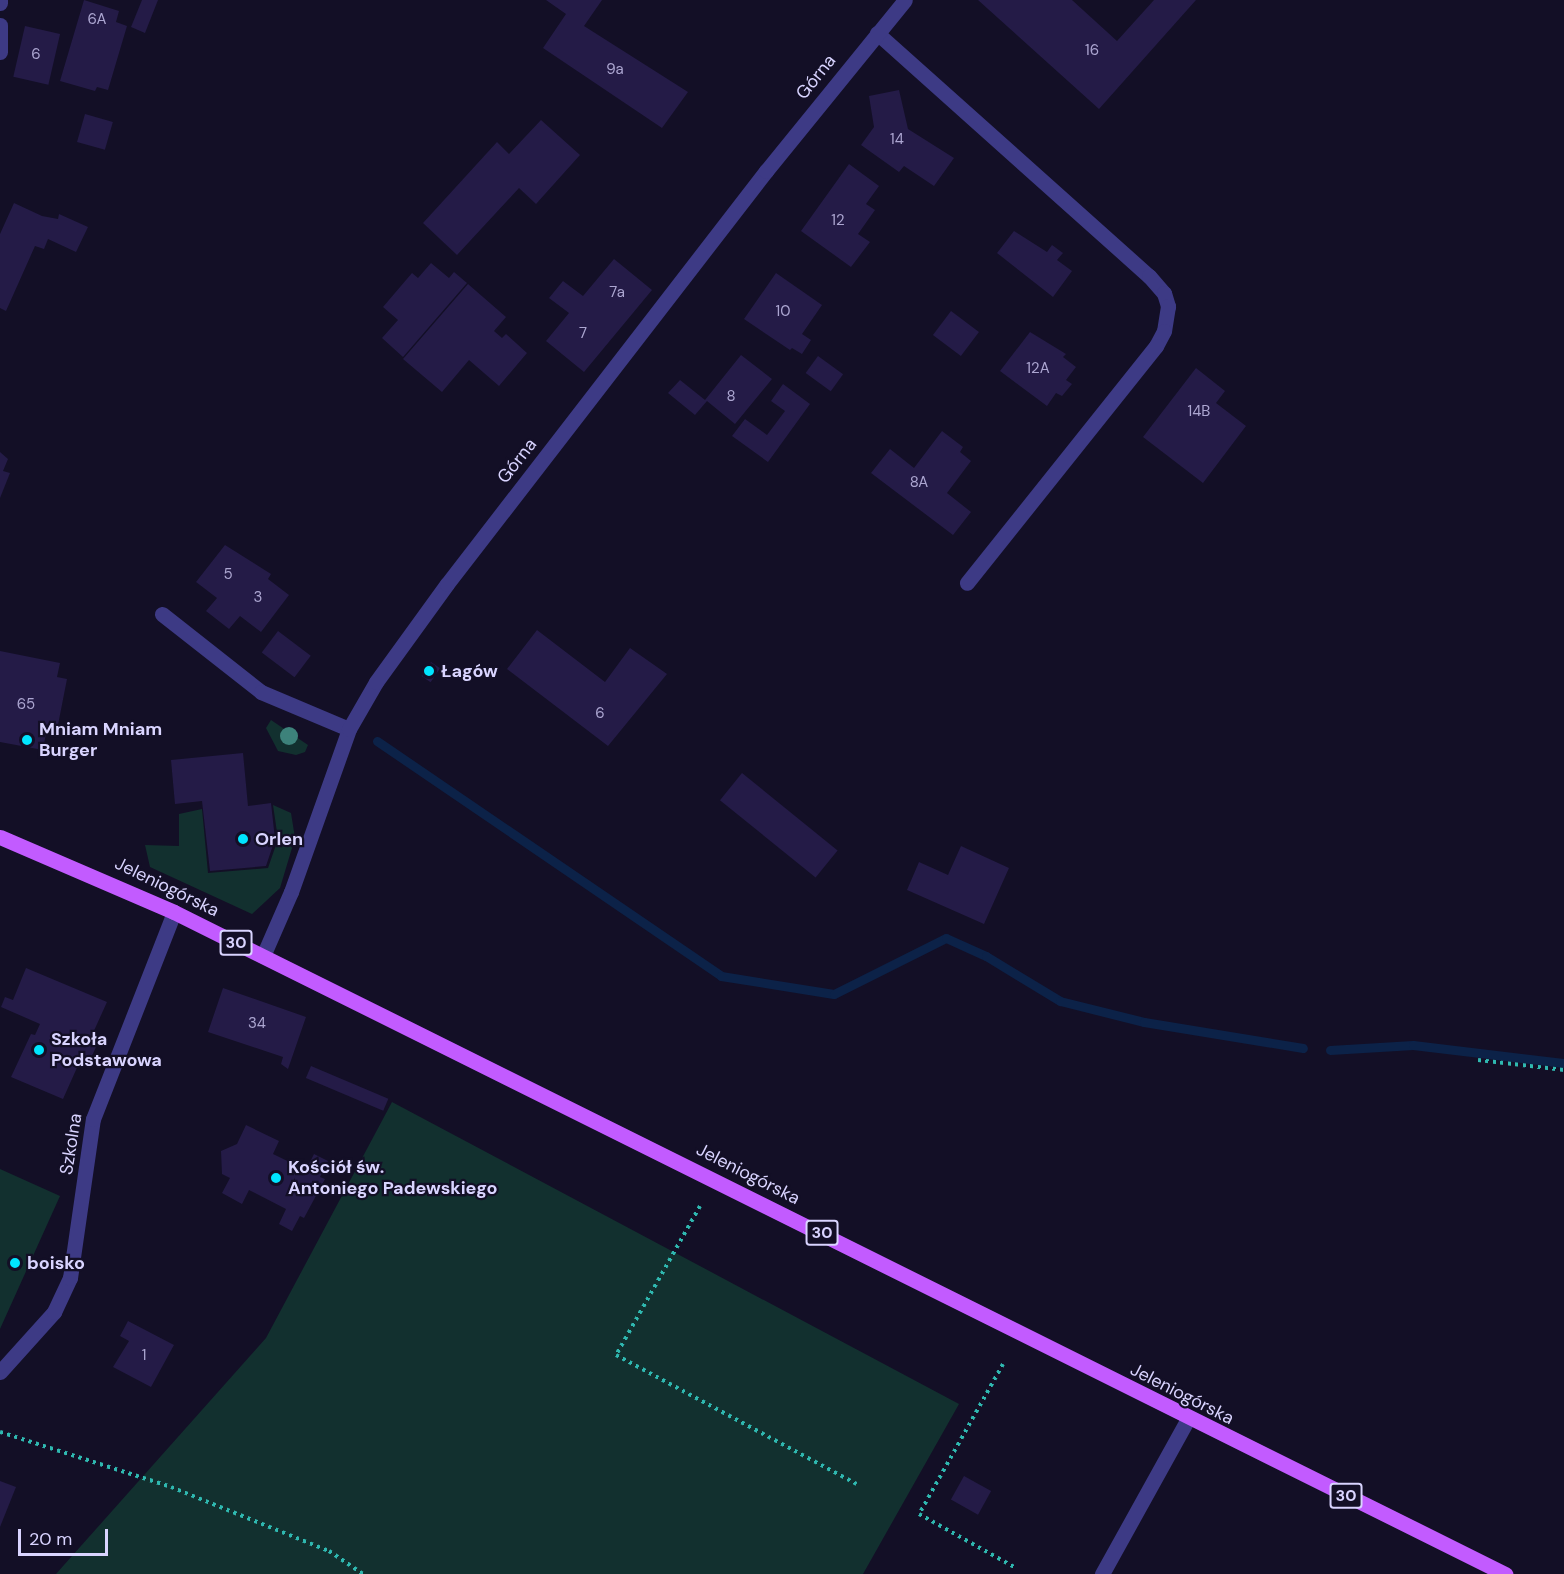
<!DOCTYPE html>
<meta charset="utf-8">
<style>
body{margin:0}
#map{position:relative;width:1564px;height:1574px;overflow:hidden;background:#130f26;font-family:"DM Sans",sans-serif}
div>[style]{position:absolute}
[style*='--x']{left:calc(var(--x)*1px);top:calc(var(--y)*1px);width:calc(var(--w)*1px);rotate:calc(var(--a)*1deg)}
.green>*{inset:0;background:#12302f}
.stream>*{height:9px;margin:-4.5px;padding:0 4.5px;transform-origin:4.5px;border-radius:4.5px;background:#0c2248}
.building>*{inset:0;background:#241b47;transform-origin:0 0}
.path>*{height:4px;margin-top:-2px;transform-origin:0;background:repeating-linear-gradient(90deg,#2fb8b0 0 3px,transparent 0 7.5px)}
.service>*{height:15px;margin:-7.5px;padding:0 7.5px;transform-origin:7.5px;border-radius:7.5px;background:#3d3a85}
.minor>*{height:15px;margin:-7.5px;padding:0 7.5px;transform-origin:7.5px;border-radius:7.5px;background:#3d3a85}
.primary>*{height:15px;margin:-7.5px;padding:0 7.5px;transform-origin:7.5px;border-radius:7.5px;background:#c25bff}
.trees>*{width:18px;height:18px;margin:-9px;border-radius:50%;background:#3d827b}
.dots>*{width:16px;height:16px;translate:-50% -50%;box-sizing:border-box;border:3px solid #130f26;border-radius:50%}
span{translate:-50% -50%;white-space:nowrap;text-align:center;line-height:1.15;-webkit-text-stroke:4.5px #130f26;paint-order:stroke}
.number-label{font-size:15px;color:#aca6d1}
.number-label span{-webkit-text-stroke-width:0}
.shield-label span{padding:2px 4px;background:#130f26;border:2px solid;border-radius:4px;-webkit-text-stroke-width:0}
.shield-label{font-size:16px;color:#d9d4ff;font-weight:700}
.street-label{font-size:18px;color:#d9d4ff}
.poi-label{font-size:18px;color:#d9d4ff;font-weight:700}
.left{translate:0 -50%;text-align:left}
.scale{position:absolute;left:18px;top:1529px;width:90px;height:27px;box-sizing:border-box;border:3px solid #d9d4ff;border-top:0;padding-left:8px;font-size:18px;line-height:21px;white-space:nowrap;color:#d9d4ff;-webkit-text-stroke:4px #130f26;paint-order:stroke}
</style>
<div id="map">
<div class="green">
<div style="clip-path:polygon(271px 720px,308px 745px,305px 752px,296px 755px,278px 751px,266px 728px)"></div>
<div style="clip-path:polygon(273px 805px,291px 813px,295px 838px,280px 888px,252px 914px,150px 867px,145px 845px,179px 846px,179px 814px,202px 809px,208px 873px,268px 868px,278px 839px)"></div>
<div style="clip-path:polygon(392px 1102px,959px 1404px,863px 1574px,56px 1574px,266px 1338px)"></div>
<div style="clip-path:polygon(0 1169px,60px 1196px,0 1329px)"></div>
</div>
<div class="stream">
<div style="--x:377;--y:741;--w:417;--a:34.3"></div>
<div style="--x:721;--y:976;--w:114;--a:9.1"></div>
<div style="--x:834;--y:994;--w:125;--a:-26.6"></div>
<div style="--x:946;--y:938;--w:44;--a:24.2"></div>
<div style="--x:986;--y:956;--w:87;--a:31.3"></div>
<div style="--x:1060;--y:1001;--w:87;--a:14"></div>
<div style="--x:1144;--y:1022;--w:161;--a:9.3"></div>
<div style="--x:1330;--y:1050;--w:83;--a:-3.4"></div>
<div style="--x:1413;--y:1045;--w:152;--a:6.8"></div>
</div>
<div class="building">
<div style="clip-path:polygon(84px 0,119px 11px,116px 22px,127px 26px,108px 90px,97px 87px,95px 91px,60px 81px)"></div>
<div style="clip-path:polygon(142px 0,158px 0,145px 33px,131px 27px)"></div>
<div style="clip-path:polygon(546px 0,602px 0,584px 26px,688px 92px,662px 128px,543px 48px,566px 14px)"></div>
<div style="clip-path:polygon(978px 0,1072px 0,1117px 41px,1154px 0,1196px 0,1099px 109px)"></div>
<div style="left:25px;top:26px;width:36px;height:52px;rotate:13deg"></div>
<div style="clip-path:polygon(899px 90px,908px 129px,954px 158px,934px 186px,904px 166px,899px 172px,861px 145px,874px 127px,869px 96px)"></div>
<div style="left:85px;top:114px;width:29px;height:29px;rotate:16deg"></div>
<div style="clip-path:polygon(541px 120px,580px 155px,536px 204px,519px 188px,457px 255px,423px 223px,497px 142px,509px 154px)"></div>
<div style="clip-path:polygon(849px 164px,879px 186px,866px 204px,875px 210px,858px 234px,870px 242px,851px 267px,801px 231px)"></div>
<div style="clip-path:polygon(14px 203px,42px 216px,58px 219px,59px 214px,88px 227px,76px 252px,48px 239px,44px 249px,35px 246px,6px 311px,0 308px,0 234px)"></div>
<div style="clip-path:polygon(1014px 231px,1047px 252px,1052px 245px,1063px 253px,1057px 260px,1072px 271px,1053px 297px,997px 253px)"></div>
<div style="clip-path:polygon(614px 259px,652px 290px,584px 372px,546px 341px,569px 313px,549px 298px,563px 281px,583px 296px)"></div>
<div style="clip-path:polygon(431px 263px,449px 278px,454px 272px,467px 283px,403px 357px,382px 338px,398px 320px,383px 307px,412px 273px,418px 278px)"></div>
<div style="clip-path:polygon(776px 273px,822px 305px,802px 334px,811px 340px,802px 354px,792px 348px,790px 350px,744px 319px)"></div>
<div style="clip-path:polygon(468px 284px,506px 317px,494px 331px,502px 338px,506px 334px,527px 353px,499px 386px,469px 360px,442px 392px,403px 359px)"></div>
<div style="left:951px;top:311px;width:35px;height:30px;rotate:37deg"></div>
<div style="clip-path:polygon(1030px 332px,1066px 354px,1063px 357px,1076px 367px,1066px 380px,1072px 384px,1062px 396px,1056px 393px,1047px 406px,1000px 371px)"></div>
<div style="clip-path:polygon(741px 355px,772px 379px,735px 424px,707px 401px,695px 415px,668px 393px,680px 380px,705px 400px)"></div>
<div style="left:818px;top:356px;width:31px;height:21px;rotate:36deg"></div>
<div style="clip-path:polygon(1196px 368px,1225px 391px,1216px 403px,1246px 426px,1203px 483px,1143px 437px)"></div>
<div style="clip-path:polygon(783px 384px,810px 404px,768px 462px,732px 436px,745px 419px,767px 435px,785px 411px,771px 401px)"></div>
<div style="clip-path:polygon(942px 431px,963px 447px,960px 452px,971px 461px,947px 493px,971px 512px,953px 535px,871px 473px,890px 449px,914px 468px)"></div>
<div style="clip-path:polygon(0 452px,8px 459px,3px 471px,10px 473px,0 498px)"></div>
<div style="clip-path:polygon(225px 545px,271px 574px,268px 579px,289px 595px,261px 632px,240px 616px,229px 629px,206px 611px,217px 598px,196px 582px)"></div>
<div style="clip-path:polygon(537px 630px,605px 682px,630px 648px,667px 674px,608px 746px,507px 669px)"></div>
<div style="left:278px;top:631px;width:41px;height:27px;rotate:37deg"></div>
<div style="clip-path:polygon(0 651px,60px 663px,57px 677px,67px 679px,56px 735px,46px 733px,43px 750px,0 742px)"></div>
<div style="left:431px;top:662px;width:11px;height:17px;rotate:34deg"></div>
<div style="clip-path:polygon(243px 753px,248px 806px,271px 803px,275px 839px,266px 866px,210px 871px,202px 801px,175px 804px,171px 760px)"></div>
<div style="left:742px;top:773px;width:123px;height:35px;rotate:39deg"></div>
<div style="clip-path:polygon(961px 846px,1009px 868px,984px 924px,907px 890px,919px 862px,948px 875px)"></div>
<div style="clip-path:polygon(26px 968px,107px 1002px,88px 1044px,96px 1047px,88px 1065px,80px 1061px,63px 1099px,11px 1077px,31px 1034px,35px 1035px,40px 1024px,1px 1007px,5px 997px,13px 1000px)"></div>
<div style="clip-path:polygon(223px 988px,306px 1017px,288px 1069px,281px 1064px,283px 1057px,208px 1032px)"></div>
<div style="left:311px;top:1066px;width:84px;height:13px;rotate:23deg"></div>
<div style="clip-path:polygon(246px 1125px,279px 1141px,273px 1154px,306px 1170px,314px 1154px,328px 1161px,320px 1177px,325px 1179px,304px 1218px,300px 1216px,292px 1231px,279px 1224px,286px 1209px,249px 1190px,242px 1204px,222px 1193px,230px 1178px,222px 1174px,221px 1151px,237px 1144px)"></div>
<div style="clip-path:polygon(128px 1321px,174px 1345px,151px 1387px,113px 1367px,129px 1341px,120px 1336px)"></div>
<div style="left:964px;top:1476px;width:31px;height:27px;rotate:29deg"></div>
<div style="clip-path:polygon(0 1481px,16px 1487px,0 1527px)"></div>
</div>
<div class="path">
<div style="--x:1478;--y:1060;--w:87;--a:6.6"></div>
<div style="--x:700;--y:1206;--w:171;--a:119.4"></div>
<div style="--x:616;--y:1355;--w:273;--a:28.2"></div>
<div style="--x:1003;--y:1364;--w:172;--a:119.2"></div>
<div style="--x:919;--y:1514;--w:111;--a:29.1"></div>
<div style="--x:0;--y:1432;--w:180;--a:17.8"></div>
<div style="--x:171;--y:1487;--w:170;--a:22.1"></div>
<div style="--x:329;--y:1551;--w:41;--a:34.1"></div>
</div>
<div class="service">
<div style="--x:162;--y:614;--w:126;--a:38.2"></div>
<div style="--x:261;--y:692;--w:95;--a:22.8"></div>
</div>
<div class="minor">
<div style="--x:0;--y:3;--w:3;--a:-90"></div>
<div style="--x:0;--y:25;--w:27;--a:90"></div>
<div style="--x:877;--y:33;--w:365;--a:41.8"></div>
<div style="--x:1149;--y:276;--w:23;--a:49"></div>
<div style="--x:1164;--y:293;--w:14;--a:73"></div>
<div style="--x:1168;--y:306;--w:25;--a:99"></div>
<div style="--x:1164;--y:331;--w:17;--a:118"></div>
<div style="--x:1156;--y:346;--w:303;--a:128.6"></div>
<div style="--x:263;--y:956;--w:70;--a:-66.4"></div>
<div style="--x:291;--y:892;--w:173;--a:-70.4"></div>
<div style="--x:349;--y:729;--w:54;--a:-60.1"></div>
<div style="--x:376;--y:682;--w:121;--a:-54.1"></div>
<div style="--x:447;--y:584;--w:522;--a:-52.32"></div>
<div style="--x:766;--y:171;--w:220;--a:-50.9"></div>
<div style="--x:0;--y:1372;--w:81;--a:-48"></div>
<div style="--x:54;--y:1312;--w:38;--a:-65"></div>
<div style="--x:70;--y:1278;--w:161;--a:-81.8"></div>
<div style="--x:93;--y:1119;--w:222;--a:-68.6"></div>
<div style="--x:1102;--y:1574;--w:177;--a:-61"></div>
</div>
<div class="primary">
<div style="--x:0;--y:837;--w:189;--a:23.3"></div>
<div style="--x:174;--y:912;--w:1487;--a:26.44"></div>
</div>
<div class="trees">
<div style="left:289px;top:736px"></div>
</div>
<div class="dots">
<div style="left:429px;top:671px;background:#00e5ff"></div>
<div style="left:27px;top:740px;background:#00e5ff"></div>
<div style="left:243px;top:839px;background:#00e5ff"></div>
<div style="left:39px;top:1050px;background:#00e5ff"></div>
<div style="left:276px;top:1178px;background:#00e5ff"></div>
<div style="left:15px;top:1263px;background:#00e5ff"></div>
</div>
<div class="number-label">
<span style="left:97px;top:20px">6A</span>
<span style="left:1092px;top:51px">16</span>
<span style="left:36px;top:55px">6</span>
<span style="left:615px;top:70px">9a</span>
<span style="left:897px;top:140px">14</span>
<span style="left:838px;top:221px">12</span>
<span style="left:617px;top:293px">7a</span>
<span style="left:783px;top:312px">10</span>
<span style="left:583px;top:334px">7</span>
<span style="left:1038px;top:369px">12A</span>
<span style="left:731px;top:397px">8</span>
<span style="left:1199px;top:412px">14B</span>
<span style="left:919px;top:483px">8A</span>
<span style="left:228px;top:575px">5</span>
<span style="left:258px;top:598px">3</span>
<span style="left:26px;top:705px">65</span>
<span style="left:600px;top:714px">6</span>
<span style="left:257px;top:1024px">34</span>
<span style="left:144px;top:1356px">1</span>
</div>
<div class="shield-label">
<span style="left:236px;top:943px">30</span>
<span style="left:822px;top:1233px">30</span>
<span style="left:1346px;top:1496px">30</span>
</div>
<div class="street-label">
<span style="left:816px;top:77px;rotate:-51deg">Górna</span>
<span style="left:517px;top:461px;rotate:-52deg">Górna</span>
<span style="left:167px;top:887px;rotate:26deg">Jeleniogórska</span>
<span style="left:71px;top:1144px;rotate:-81deg">Szkolna</span>
<span style="left:748px;top:1174px;rotate:27deg">Jeleniogórska</span>
<span style="left:1182px;top:1394px;rotate:27deg">Jeleniogórska</span>
</div>
<div class="poi-label">
<span class="left" style="left:441px;top:671px">Łagów</span>
<span class="left" style="left:39px;top:740px">Mniam Mniam<br>Burger</span>
<span class="left" style="left:255px;top:839px">Orlen</span>
<span class="left" style="left:51px;top:1050px">Szkoła<br>Podstawowa</span>
<span class="left" style="left:288px;top:1178px">Kościół św.<br>Antoniego Padewskiego</span>
<span class="left" style="left:27px;top:1263px">boisko</span>
</div>
<div class="scale">20 m</div>
</div>
